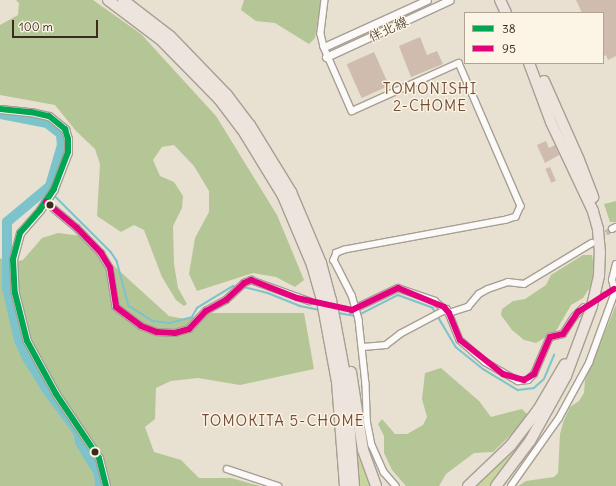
<!DOCTYPE html>
<meta charset="utf-8">
<style>
body{margin:0}
#map{position:relative;width:616px;height:486px;overflow:hidden;background:#e8e0d0;font-family:Delius,"Klee One",sans-serif}
div>[style]{position:absolute}
[style*='--x']{left:calc(var(--x)*1px);top:calc(var(--y)*1px);width:calc(var(--w)*1px);rotate:calc(var(--a)*1deg)}
.green>*{inset:0;background:#c8d69e}
.forest>*{inset:0;background:#b4c696}
.stream>*{height:1.5px;margin:-0.75px;padding:0 0.75px;transform-origin:0.75px;border-radius:0.75px;background:#7cc3cc}
.river>*{height:10px;margin:-5px;padding:0 5px;transform-origin:5px;border-radius:5px;background:#7cc3cc}
.building>*{inset:0;background:#cfbcae;transform-origin:0 0}
.minor-tunnel>*{height:5.5px;margin-top:-2.75px;transform-origin:0;background:repeating-linear-gradient(90deg,#c5bcac 0 5.5px,transparent 0 8.5px)}
.roads{filter:drop-shadow(1px 0 #a69f94) drop-shadow(-1px 0 #a69f94) drop-shadow(0 1px #a69f94) drop-shadow(0 -1px #a69f94)}
.minor>*{height:5.5px;margin:-2.75px;padding:0 2.75px;transform-origin:2.75px;border-radius:2.75px;background:#fcfaf8}
.tertiary>*{height:7px;margin:-3.5px;padding:0 3.5px;transform-origin:3.5px;border-radius:3.5px;background:#fcfaf8}
.motorway>*{height:10px;margin:-5px;padding:0 5px;transform-origin:5px;border-radius:5px;background:#ede5dd}
.bus-1>*{height:6px;margin:-3px;padding:0 3px;transform-origin:3px;border-radius:3px;background:#00a651}
.bus-2>*{height:6px;margin:-3px;padding:0 3px;transform-origin:3px;border-radius:3px;background:#e5007d}
.dots>*{width:11px;height:11px;translate:-50% -50%;box-sizing:border-box;border:2px solid #fcf5e5;border-radius:50%}
span{translate:-50% -50%;white-space:nowrap;text-align:center;line-height:1.15;-webkit-text-stroke:3px #fcf5e5;paint-order:stroke}
.street-label{font-size:14px;color:#3b2a1e}
.neighbourhood-label{font-size:15px;color:#754e3a;letter-spacing:1px}
.legend{position:absolute;left:464px;top:12px;width:140px;height:52px;box-sizing:border-box;background:#fcf5e5;border:1px solid #afa495;margin:0;padding:5px 7px;list-style:none;font-size:12px;color:#3b2a1e}
.legend li{display:flex;align-items:center;gap:8px;height:20px}
.legend b{width:20px;border:1px solid #afa495}
.scale{position:absolute;left:12px;top:20px;width:86px;height:18px;box-sizing:border-box;border:2px solid #3b2a1e;border-top:0;padding-left:5px;font-size:12px;line-height:14px;white-space:nowrap;color:#3b2a1e;-webkit-text-stroke:3px #fcf5e5;paint-order:stroke}
</style>
<div id="map">
<div class="green">
<div style="clip-path:polygon(536px 423px,537px 424px,492px 486px,475px 486px,517px 446px)"></div>
<div style="clip-path:polygon(357px 453px,360px 453px,365px 473px,371px 486px,359px 486px)"></div>
</div>
<div class="forest">
<div style="clip-path:polygon(16px 0,93px 0,141px 34px,216px 116px,277px 215px,304px 280px,295px 287px,276px 277px,253px 273px,197px 291px,189px 274px,195px 238px,209px 212px,209px 191px,194px 166px,174px 145px,162px 147px,153px 160px,160px 176px,174px 182px,183px 196px,182px 208px,173px 226px,174px 264px,178px 288px,187px 304px,184px 306px,176px 300px,162px 277px,144px 230px,134px 225px,121px 232px,97px 216px,100px 164px,95px 149px,76px 131px,55px 105px,0 95px,0 25px,18px 15px,19px 3px)"></div>
<div style="clip-path:polygon(244px 0,321px 0,315px 38px,309px 44px,275px 23px,256px 21px,241px 10px)"></div>
<div style="clip-path:polygon(616px 201px,616px 222px,610px 222px,604px 204px)"></div>
<div style="clip-path:polygon(58px 233px,81px 236px,169px 316px,185px 319px,212px 313px,304px 313px,314px 369px,240px 385px,198px 378px,171px 381px,156px 388px,155px 419px,145px 427px,154px 452px,181px 460px,199px 478px,231px 478px,260px 486px,0 486px,0 258px,8px 263px,23px 260px,42px 238px)"></div>
<div style="clip-path:polygon(583px 255px,592px 255px,594px 268px,592px 284px,583px 298px,571px 305px,556px 331px,536px 343px,524px 340px,512px 330px,501px 315px,502px 309px,513px 301px,525px 299px,546px 285px,551px 275px)"></div>
<div style="clip-path:polygon(616px 305px,616px 486px,518px 486px,526px 481px,554px 477px,558px 473px,560px 434px,564px 420px,570px 407px,579px 401px,584px 393px,585px 380px)"></div>
<div style="clip-path:polygon(441px 368px,479px 401px,491px 417px,522px 409px,527px 414px,520px 426px,493px 452px,474px 453px,446px 474px,439px 486px,406px 486px,392px 470px,384px 453px,384px 436px,378px 424px,382px 419px,395px 434px,407px 434px,423px 425px,427px 417px,422px 399px,425px 373px)"></div>
</div>
<div class="stream">
<div style="--x:53;--y:194;--w:82;--a:45"></div>
<div style="--x:111;--y:252;--w:11;--a:56"></div>
<div style="--x:117;--y:261;--w:47;--a:75.1"></div>
<div style="--x:129;--y:306;--w:28;--a:32"></div>
<div style="--x:153;--y:321;--w:17;--a:7"></div>
<div style="--x:170;--y:323;--w:23;--a:-15"></div>
<div style="--x:192;--y:317;--w:10;--a:-61"></div>
<div style="--x:197;--y:308;--w:42;--a:-31.4"></div>
<div style="--x:233;--y:286;--w:5;--a:11"></div>
<div style="--x:244;--y:287;--w:25;--a:14"></div>
<div style="--x:268;--y:293;--w:35;--a:22"></div>
<div style="--x:300;--y:306;--w:20;--a:11"></div>
<div style="--x:338;--y:313;--w:18;--a:9"></div>
<div style="--x:359;--y:315;--w:44;--a:-27.1"></div>
<div style="--x:398;--y:295;--w:37;--a:20"></div>
<div style="--x:433;--y:308;--w:45;--a:59.5"></div>
<div style="--x:456;--y:347;--w:35;--a:39"></div>
<div style="--x:483;--y:369;--w:41;--a:31"></div>
<div style="--x:518;--y:390;--w:16;--a:-7"></div>
<div style="--x:534;--y:388;--w:13;--a:-42"></div>
<div style="--x:544;--y:379;--w:26;--a:-67"></div>
</div>
<div class="river">
<div style="--x:0;--y:114;--w:48;--a:10.8"></div>
<div style="--x:47;--y:123;--w:18;--a:38"></div>
<div style="--x:61;--y:134;--w:11;--a:85"></div>
<div style="--x:62;--y:145;--w:43;--a:106.3"></div>
<div style="--x:50;--y:186;--w:56;--a:140.1"></div>
<div style="--x:7;--y:222;--w:66;--a:90"></div>
<div style="--x:7;--y:288;--w:53;--a:77"></div>
<div style="--x:19;--y:340;--w:17;--a:66"></div>
<div style="--x:26;--y:356;--w:36;--a:58"></div>
<div style="--x:45;--y:387;--w:56;--a:53.7"></div>
<div style="--x:78;--y:432;--w:10;--a:79"></div>
<div style="--x:80;--y:442;--w:37;--a:59"></div>
<div style="--x:99;--y:474;--w:12;--a:85"></div>
</div>
<div class="building">
<div style="clip-path:polygon(576px 0,616px 0,616px 56px,608px 60px,606px 55px,603px 57px,603px 13px,582px 13px)"></div>
<div style="clip-path:polygon(420px 37px,427px 55px,437px 51px,443px 64px,411px 77px,399px 46px)"></div>
<div style="left:374px;top:52px;width:37px;height:30px;rotate:66deg"></div>
<div style="clip-path:polygon(546px 141px,549px 148px,555px 145px,559px 155px,545px 163px,537px 145px)"></div>
<div style="left:550px;top:167px;width:15px;height:5px;rotate:67deg"></div>
</div>
<div class="minor-tunnel">
<div style="--x:599;--y:238;--w:16;--a:-35"></div>
<div style="--x:309;--y:301;--w:44;--a:11.8"></div>
<div style="--x:594;--y:301;--w:18;--a:-34"></div>
</div>
<div class="roads">
<div class="minor">
<div style="--x:325;--y:0;--w:34;--a:97"></div>
<div style="--x:321;--y:34;--w:13;--a:77"></div>
<div style="--x:324;--y:47;--w:70;--a:66.4"></div>
<div style="--x:352;--y:111;--w:117;--a:-24.2"></div>
<div style="--x:459;--y:63;--w:156;--a:66.6"></div>
<div style="--x:521;--y:206;--w:12;--a:114"></div>
<div style="--x:516;--y:217;--w:9;--a:162"></div>
<div style="--x:507;--y:220;--w:165;--a:169.5"></div>
<div style="--x:345;--y:250;--w:9;--a:159"></div>
<div style="--x:337;--y:253;--w:8;--a:113"></div>
<div style="--x:334;--y:260;--w:39;--a:63"></div>
<div style="--x:352;--y:295;--w:26;--a:74"></div>
<div style="--x:359;--y:320;--w:64;--a:83.8"></div>
<div style="--x:366;--y:384;--w:36;--a:88"></div>
<div style="--x:367;--y:420;--w:25;--a:79"></div>
<div style="--x:372;--y:445;--w:30;--a:66"></div>
<div style="--x:384;--y:472;--w:18;--a:49"></div>
<div style="--x:46;--y:202;--w:40;--a:40"></div>
<div style="--x:77;--y:228;--w:35;--a:46"></div>
<div style="--x:101;--y:253;--w:17;--a:59"></div>
<div style="--x:110;--y:268;--w:39;--a:81"></div>
<div style="--x:116;--y:307;--w:31;--a:37"></div>
<div style="--x:141;--y:326;--w:17;--a:21"></div>
<div style="--x:157;--y:332;--w:18;--a:3"></div>
<div style="--x:175;--y:333;--w:15;--a:-16"></div>
<div style="--x:189;--y:329;--w:25;--a:-47"></div>
<div style="--x:206;--y:311;--w:23;--a:-29"></div>
<div style="--x:226;--y:300;--w:25;--a:-43"></div>
<div style="--x:244;--y:283;--w:8;--a:-23"></div>
<div style="--x:251;--y:280;--w:62;--a:19.9"></div>
<div style="--x:612;--y:229;--w:4;--a:-27"></div>
<div style="--x:352;--y:310;--w:51;--a:-25.6"></div>
<div style="--x:398;--y:288;--w:39;--a:19"></div>
<div style="--x:435;--y:301;--w:18;--a:41"></div>
<div style="--x:449;--y:313;--w:29;--a:68"></div>
<div style="--x:460;--y:340;--w:33;--a:41"></div>
<div style="--x:485;--y:362;--w:38;--a:30"></div>
<div style="--x:518;--y:381;--w:10;--a:-6"></div>
<div style="--x:528;--y:380;--w:8;--a:-45"></div>
<div style="--x:534;--y:374;--w:40;--a:-66.6"></div>
<div style="--x:550;--y:337;--w:13;--a:-13"></div>
<div style="--x:563;--y:334;--w:20;--a:-57"></div>
<div style="--x:574;--y:317;--w:13;--a:-45"></div>
<div style="--x:449;--y:313;--w:20;--a:-18"></div>
<div style="--x:468;--y:307;--w:17;--a:-50"></div>
<div style="--x:479;--y:294;--w:10;--a:-29"></div>
<div style="--x:488;--y:289;--w:21;--a:-19"></div>
<div style="--x:508;--y:282;--w:16;--a:7"></div>
<div style="--x:524;--y:284;--w:79;--a:-31.1"></div>
<div style="--x:363;--y:347;--w:23;--a:-5"></div>
<div style="--x:386;--y:345;--w:18;--a:-38"></div>
<div style="--x:400;--y:334;--w:53;--a:-28"></div>
<div style="--x:227;--y:469;--w:54;--a:18.4"></div>
<div style="--x:511;--y:486;--w:83;--a:-54.8"></div>
<div style="--x:559;--y:418;--w:63;--a:-61.4"></div>
<div style="--x:589;--y:363;--w:76;--a:-69.9"></div>
<div style="--x:615;--y:292;--w:12;--a:-104"></div>
<div style="--x:612;--y:280;--w:16;--a:-76"></div>
</div>
<div class="tertiary">
<div style="--x:324;--y:47;--w:113;--a:-24.5"></div>
<div style="--x:326;--y:57;--w:136;--a:-24.7"></div>
<div style="--x:0;--y:109;--w:31;--a:6"></div>
<div style="--x:31;--y:112;--w:18;--a:13"></div>
<div style="--x:49;--y:116;--w:21;--a:39"></div>
<div style="--x:65;--y:129;--w:10;--a:73"></div>
<div style="--x:68;--y:139;--w:13;--a:90"></div>
<div style="--x:68;--y:152;--w:40;--a:111"></div>
<div style="--x:54;--y:189;--w:25;--a:124"></div>
<div style="--x:40;--y:210;--w:30;--a:131"></div>
<div style="--x:20;--y:233;--w:28;--a:105"></div>
<div style="--x:13;--y:260;--w:33;--a:87"></div>
<div style="--x:15;--y:293;--w:49;--a:76"></div>
<div style="--x:27;--y:341;--w:60;--a:61.3"></div>
<div style="--x:56;--y:394;--w:77;--a:56.1"></div>
<div style="--x:99;--y:458;--w:29;--a:76"></div>
</div>
<div class="motorway">
<div style="--x:108;--y:0;--w:66;--a:37"></div>
<div style="--x:161;--y:40;--w:83;--a:45.5"></div>
<div style="--x:219;--y:99;--w:38;--a:53"></div>
<div style="--x:242;--y:129;--w:79;--a:58.5"></div>
<div style="--x:283;--y:196;--w:75;--a:67.2"></div>
<div style="--x:312;--y:265;--w:37;--a:74"></div>
<div style="--x:322;--y:301;--w:82;--a:79.5"></div>
<div style="--x:337;--y:382;--w:104;--a:85.6"></div>
<div style="--x:123;--y:0;--w:59;--a:37.5"></div>
<div style="--x:170;--y:36;--w:82;--a:46"></div>
<div style="--x:227;--y:95;--w:38;--a:53"></div>
<div style="--x:250;--y:125;--w:79;--a:58.5"></div>
<div style="--x:291;--y:192;--w:77;--a:67.1"></div>
<div style="--x:321;--y:263;--w:38;--a:75"></div>
<div style="--x:331;--y:300;--w:81;--a:79.4"></div>
<div style="--x:346;--y:380;--w:106;--a:85.7"></div>
<div style="--x:500;--y:0;--w:14;--a:65"></div>
<div style="--x:544;--y:81;--w:86;--a:66.1"></div>
<div style="--x:579;--y:160;--w:40;--a:69"></div>
<div style="--x:351;--y:372;--w:79;--a:81.3"></div>
<div style="--x:363;--y:450;--w:38;--a:70"></div>
<div style="--x:468;--y:486;--w:59;--a:-43.6"></div>
<div style="--x:511;--y:445;--w:44;--a:-52.4"></div>
<div style="--x:538;--y:410;--w:53;--a:-59.6"></div>
<div style="--x:496;--y:486;--w:56;--a:-52.9"></div>
<div style="--x:530;--y:441;--w:74;--a:-61"></div>
<div style="--x:566;--y:376;--w:75;--a:-69.6"></div>
<div style="--x:592;--y:306;--w:31;--a:-77"></div>
<div style="--x:599;--y:276;--w:23;--a:-88"></div>
<div style="--x:600;--y:253;--w:24;--a:-95"></div>
<div style="--x:598;--y:229;--w:19;--a:-106"></div>
<div style="--x:593;--y:211;--w:98;--a:-115.3"></div>
<div style="--x:551;--y:122;--w:63;--a:-110.4"></div>
</div>
</div>
<div class="bus-1">
<div style="--x:0;--y:109;--w:31;--a:6"></div>
<div style="--x:31;--y:112;--w:18;--a:13"></div>
<div style="--x:49;--y:116;--w:21;--a:39"></div>
<div style="--x:65;--y:129;--w:10;--a:73"></div>
<div style="--x:68;--y:139;--w:13;--a:90"></div>
<div style="--x:68;--y:152;--w:40;--a:111"></div>
<div style="--x:54;--y:189;--w:25;--a:124"></div>
<div style="--x:40;--y:210;--w:30;--a:131"></div>
<div style="--x:20;--y:233;--w:28;--a:105"></div>
<div style="--x:13;--y:260;--w:33;--a:87"></div>
<div style="--x:15;--y:293;--w:49;--a:76"></div>
<div style="--x:27;--y:341;--w:60;--a:61.3"></div>
<div style="--x:56;--y:394;--w:77;--a:56.1"></div>
<div style="--x:99;--y:458;--w:29;--a:76"></div>
</div>
<div class="bus-2">
<div style="--x:46;--y:202;--w:40;--a:40"></div>
<div style="--x:77;--y:228;--w:35;--a:46"></div>
<div style="--x:101;--y:253;--w:17;--a:59"></div>
<div style="--x:110;--y:268;--w:39;--a:81"></div>
<div style="--x:116;--y:307;--w:31;--a:37"></div>
<div style="--x:141;--y:326;--w:17;--a:21"></div>
<div style="--x:157;--y:332;--w:18;--a:3"></div>
<div style="--x:175;--y:333;--w:15;--a:-16"></div>
<div style="--x:189;--y:329;--w:25;--a:-47"></div>
<div style="--x:206;--y:311;--w:23;--a:-29"></div>
<div style="--x:226;--y:300;--w:25;--a:-43"></div>
<div style="--x:244;--y:283;--w:8;--a:-23"></div>
<div style="--x:251;--y:280;--w:49;--a:21.4"></div>
<div style="--x:297;--y:298;--w:56;--a:12.3"></div>
<div style="--x:352;--y:310;--w:51;--a:-25.6"></div>
<div style="--x:398;--y:288;--w:50;--a:22.4"></div>
<div style="--x:444;--y:307;--w:8;--a:50"></div>
<div style="--x:449;--y:313;--w:29;--a:68"></div>
<div style="--x:460;--y:340;--w:55;--a:38.3"></div>
<div style="--x:503;--y:374;--w:22;--a:16"></div>
<div style="--x:524;--y:380;--w:12;--a:-31"></div>
<div style="--x:534;--y:374;--w:40;--a:-66.6"></div>
<div style="--x:550;--y:337;--w:13;--a:-13"></div>
<div style="--x:563;--y:334;--w:27;--a:-56"></div>
<div style="--x:578;--y:312;--w:43;--a:-32.6"></div>
</div>
<div class="dots">
<div style="left:50px;top:205px;background:#3b2a1e"></div>
<div style="left:95px;top:452px;background:#3b2a1e"></div>
</div>
<div class="street-label">
<span style="left:388px;top:29px;rotate:-25deg">伴北線</span>
</div>
<div class="neighbourhood-label">
<span style="left:430px;top:97px">TOMONISHI<br>2-CHOME</span>
<span style="left:283px;top:421px">TOMOKITA 5-CHOME</span>
</div>
<ul class="legend">
<li><b style="height:5px;background:#00a651"></b>38</li>
<li><b style="height:5px;background:#e5007d"></b>95</li>
</ul>
<div class="scale">100 m</div>
</div>
